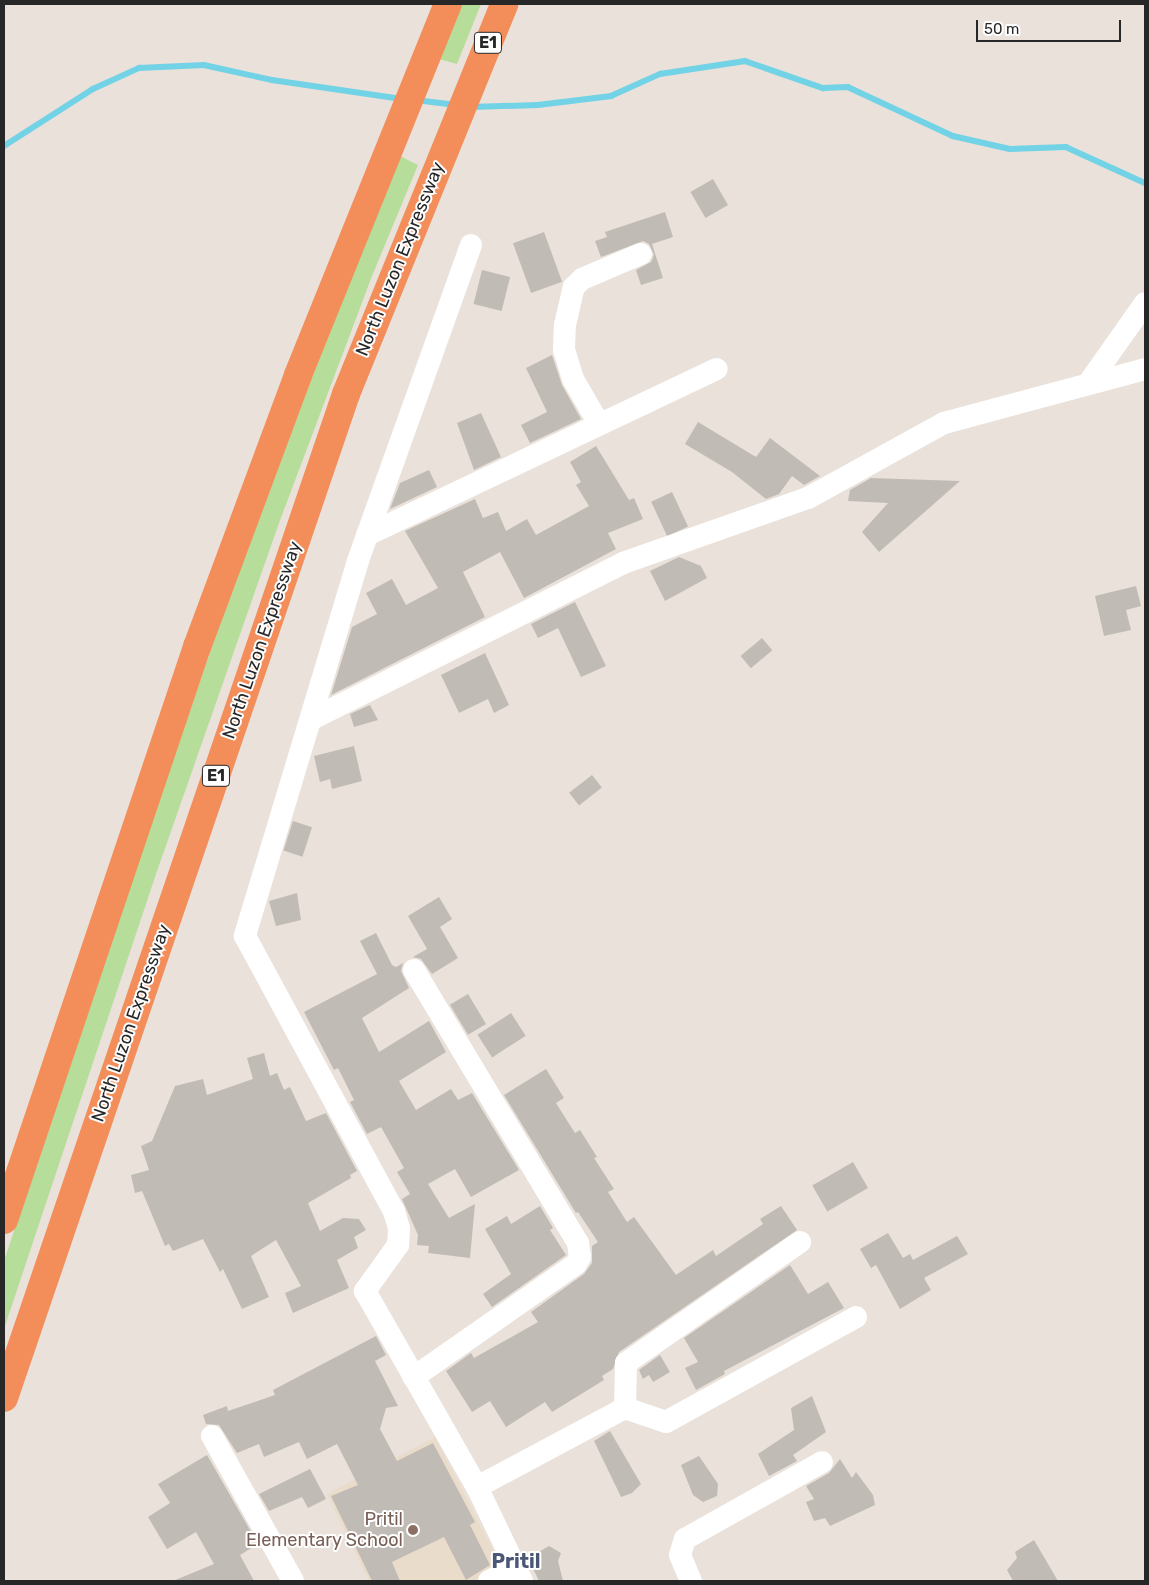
<!DOCTYPE html>
<style>
body{margin:0}
#map{position:relative;width:1149px;height:1585px;overflow:hidden;background:#e9e1da;font-family:Rubik,sans-serif}
div>[style]{position:absolute}
[style*='--x']{left:calc(var(--x)*1px);top:calc(var(--y)*1px);width:calc(var(--w)*1px);rotate:calc(var(--a)*1deg)}
.education>*{inset:0;background:#eadcca}
.green>*{inset:0;background:#b6dd99}
.stream>*{height:5.5px;margin:-2.75px;padding:0 2.75px;transform-origin:2.75px;border-radius:2.75px;background:#72d2e6}
.building>*{inset:0;background:#c1bbb6;transform-origin:0 0}
.minor>*{height:22px;margin:-11px;padding:0 11px;transform-origin:11px;border-radius:11px;background:#fff}
.motorway>*{height:28px;margin:-14px;padding:0 14px;transform-origin:14px;border-radius:14px;background:#f38e5b}
.dots>*{width:14px;height:14px;translate:-50% -50%;box-sizing:border-box;border:2px solid #fff;border-radius:50%}
span{translate:-50% -50%;white-space:nowrap;text-align:center;line-height:1.15;-webkit-text-stroke:4px #fff;paint-order:stroke}
.shield-label span{padding:1px 4px;background:#fff;border:1px solid;border-radius:4px;-webkit-text-stroke-width:0}
.shield-label{font-size:16px;color:#272727;font-weight:700}
.street-label{font-size:18px;color:#272727}
.education-label{font-size:18px;color:#785e54}
.right{translate:-100% -50%;text-align:right}
.quarter-label{font-size:20px;color:#4b5774;font-weight:700}
.frame{position:absolute;inset:0;border:5px solid #272727;pointer-events:none}
.scale{position:absolute;left:976px;top:20px;width:145px;height:22px;box-sizing:border-box;border:2px solid #272727;border-top:0;padding-left:6px;font-size:15px;line-height:18px;white-space:nowrap;color:#272727;-webkit-text-stroke:4px #fff;paint-order:stroke}
</style>
<div id="map">
<div class="education">
<div style="clip-path:polygon(435px 1437px,501px 1566px,474px 1581px,369px 1581px,327px 1494px)"></div>
</div>
<div class="green">
<div style="clip-path:polygon(461px 4px,481px 4px,457px 64px,439px 59px)"></div>
<div style="clip-path:polygon(398px 155px,418px 165px,372px 276px,279px 523px,156px 874px,4px 1329px,4px 1261px,137px 863px,258px 514px)"></div>
</div>
<div class="stream">
<div style="--x:416;--y:100;--w:38;--a:7"></div>
<div style="--x:471;--y:107;--w:67;--a:-1.7"></div>
<div style="--x:538;--y:105;--w:74;--a:-7"></div>
<div style="--x:611;--y:96;--w:54;--a:-24.2"></div>
<div style="--x:660;--y:74;--w:86;--a:-8.7"></div>
<div style="--x:745;--y:61;--w:83;--a:19.1"></div>
<div style="--x:823;--y:88;--w:25;--a:-2"></div>
<div style="--x:848;--y:87;--w:116;--a:25"></div>
<div style="--x:953;--y:136;--w:58;--a:12.8"></div>
<div style="--x:1010;--y:149;--w:56;--a:-2"></div>
<div style="--x:1066;--y:147;--w:87;--a:24.5"></div>
<div style="--x:4;--y:146;--w:106;--a:-32.6"></div>
<div style="--x:93;--y:89;--w:51;--a:-24.5"></div>
<div style="--x:139;--y:68;--w:65;--a:-2.6"></div>
<div style="--x:204;--y:65;--w:70;--a:12.4"></div>
<div style="--x:272;--y:80;--w:131;--a:8.3"></div>
</div>
<div class="building">
<div style="left:713px;top:179px;width:30px;height:26px;rotate:60deg"></div>
<div style="clip-path:polygon(665px 212px,673px 237px,652px 244px,663px 278px,641px 285px,636px 270px,651px 262px,654px 255px,649px 244px,643px 241px,601px 257px,595px 241px,607px 237px,605px 232px)"></div>
<div style="left:544px;top:232px;width:53px;height:33px;rotate:70deg"></div>
<div style="left:482px;top:270px;width:29px;height:35px;rotate:14deg"></div>
<div style="clip-path:polygon(552px 355px,562px 385px,581px 419px,530px 443px,521px 425px,547px 412px,526px 368px)"></div>
<div style="clip-path:polygon(481px 413px,501px 457px,474px 470px,457px 423px)"></div>
<div style="clip-path:polygon(698px 422px,756px 457px,770px 438px,820px 476px,804px 485px,792px 476px,779px 494px,766px 499px,732px 472px,685px 444px)"></div>
<div style="clip-path:polygon(596px 446px,629px 500px,634px 498px,643px 519px,608px 533px,616px 549px,524px 598px,500px 552px,463px 572px,485px 617px,331px 695px,352px 627px,377px 614px,366px 593px,392px 579px,406px 605px,438px 588px,405px 531px,475px 499px,483px 518px,498px 512px,506px 531px,527px 519px,536px 535px,589px 506px,576px 485px,581px 482px,570px 462px)"></div>
<div style="clip-path:polygon(429px 470px,437px 487px,390px 509px,400px 483px)"></div>
<div style="clip-path:polygon(871px 478px,960px 481px,879px 552px,862px 532px,888px 503px,848px 501px,850px 490px)"></div>
<div style="left:672px;top:492px;width:38px;height:23px;rotate:65deg"></div>
<div style="clip-path:polygon(679px 557px,701px 566px,707px 578px,665px 601px,650px 571px)"></div>
<div style="clip-path:polygon(1136px 586px,1141px 606px,1126px 610px,1131px 630px,1104px 636px,1095px 596px)"></div>
<div style="clip-path:polygon(575px 602px,606px 666px,581px 677px,558px 628px,538px 638px,531px 624px)"></div>
<div style="left:762px;top:638px;width:16px;height:28px;rotate:50deg"></div>
<div style="clip-path:polygon(485px 653px,509px 705px,494px 713px,488px 699px,459px 713px,441px 675px)"></div>
<div style="clip-path:polygon(370px 705px,378px 720px,354px 727px,350px 714px)"></div>
<div style="clip-path:polygon(354px 746px,362px 781px,332px 789px,330px 779px,320px 782px,314px 756px)"></div>
<div style="left:592px;top:775px;width:16px;height:29px;rotate:52deg"></div>
<div style="left:293px;top:821px;width:20px;height:31px;rotate:18deg"></div>
<div style="clip-path:polygon(297px 893px,301px 920px,276px 926px,269px 901px)"></div>
<div style="clip-path:polygon(439px 897px,452px 919px,440px 927px,458px 958px,432px 974px,421px 959px,413px 957px,427px 949px,408px 916px)"></div>
<div style="clip-path:polygon(376px 933px,392px 965px,396px 967px,403px 963px,401px 971px,409px 988px,362px 1018px,379px 1052px,429px 1021px,446px 1052px,399px 1081px,416px 1110px,451px 1089px,458px 1100px,472px 1093px,519px 1170px,471px 1197px,455px 1169px,428px 1184px,449px 1218px,475px 1204px,470px 1258px,428px 1253px,429px 1246px,417px 1245px,418px 1235px,402px 1199px,410px 1194px,397px 1172px,404px 1168px,381px 1127px,367px 1134px,350px 1102px,354px 1100px,338px 1068px,334px 1070px,304px 1012px,377px 974px,360px 941px)"></div>
<div style="left:468px;top:994px;width:35px;height:21px;rotate:59deg"></div>
<div style="left:511px;top:1013px;width:27px;height:40px;rotate:57deg"></div>
<div style="clip-path:polygon(264px 1053px,270px 1076px,277px 1073px,284px 1090px,290px 1087px,306px 1121px,326px 1113px,357px 1171px,350px 1175px,351px 1178px,308px 1203px,320px 1231px,343px 1218px,359px 1219px,366px 1230px,354px 1237px,358px 1248px,337px 1260px,349px 1288px,293px 1313px,285px 1293px,301px 1286px,276px 1240px,251px 1256px,269px 1297px,242px 1309px,223px 1269px,220px 1272px,203px 1239px,173px 1251px,169px 1244px,165px 1246px,142px 1191px,135px 1193px,131px 1175px,149px 1170px,141px 1146px,152px 1141px,175px 1086px,203px 1079px,207px 1095px,253px 1079px,247px 1058px)"></div>
<div style="clip-path:polygon(546px 1069px,564px 1098px,556px 1103px,575px 1133px,580px 1130px,597px 1157px,594px 1158px,614px 1189px,608px 1192px,627px 1222px,634px 1217px,676px 1275px,713px 1250px,716px 1256px,763px 1224px,760px 1219px,781px 1206px,797px 1230px,619px 1352px,613px 1369px,602px 1376px,604px 1380px,552px 1412px,545px 1402px,506px 1427px,490px 1401px,472px 1412px,446px 1371px,471px 1353px,474px 1358px,538px 1322px,531px 1312px,584px 1274px,592px 1263px,592px 1246px,598px 1242px,578px 1212px,576px 1213px,504px 1095px)"></div>
<div style="left:853px;top:1162px;width:30px;height:47px;rotate:60deg"></div>
<div style="clip-path:polygon(540px 1206px,553px 1228px,550px 1230px,566px 1255px,492px 1307px,483px 1294px,511px 1274px,485px 1229px,507px 1216px,511px 1224px)"></div>
<div style="clip-path:polygon(888px 1233px,903px 1258px,910px 1254px,913px 1260px,957px 1236px,968px 1254px,924px 1278px,931px 1290px,900px 1309px,876px 1265px,871px 1268px,860px 1249px)"></div>
<div style="clip-path:polygon(790px 1265px,808px 1294px,828px 1282px,844px 1308px,724px 1371px,725px 1374px,696px 1390px,685px 1368px,698px 1362px,684px 1338px)"></div>
<div style="clip-path:polygon(376px 1336px,386px 1355px,375px 1361px,398px 1406px,386px 1408px,380px 1429px,397px 1461px,433px 1443px,475px 1522px,470px 1525px,490px 1565px,466px 1580px,444px 1537px,392px 1562px,400px 1581px,372px 1581px,331px 1496px,358px 1485px,337px 1444px,307px 1459px,299px 1442px,264px 1457px,259px 1444px,237px 1453px,219px 1425px,206px 1424px,203px 1415px,227px 1406px,228px 1411px,275px 1395px,273px 1390px)"></div>
<div style="clip-path:polygon(660px 1355px,670px 1372px,653px 1382px,649px 1375px,643px 1379px,639px 1370px)"></div>
<div style="clip-path:polygon(812px 1396px,826px 1432px,793px 1455px,797px 1461px,769px 1476px,758px 1454px,794px 1430px,791px 1408px)"></div>
<div style="clip-path:polygon(610px 1431px,641px 1484px,632px 1493px,621px 1497px,594px 1441px)"></div>
<div style="clip-path:polygon(207px 1455px,258px 1544px,240px 1555px,254px 1581px,173px 1581px,214px 1564px,196px 1532px,167px 1549px,148px 1517px,170px 1503px,158px 1484px)"></div>
<div style="clip-path:polygon(699px 1456px,718px 1484px,717px 1496px,703px 1502px,693px 1495px,681px 1465px)"></div>
<div style="clip-path:polygon(840px 1459px,852px 1478px,856px 1472px,873px 1495px,875px 1505px,830px 1526px,825px 1518px,814px 1521px,806px 1502px,814px 1499px,806px 1486px,829px 1473px)"></div>
<div style="clip-path:polygon(310px 1469px,326px 1499px,308px 1508px,302px 1497px,269px 1511px,259px 1494px)"></div>
<div style="clip-path:polygon(1034px 1540px,1058px 1581px,1013px 1581px,1007px 1570px,1017px 1558px,1015px 1552px)"></div>
<div style="clip-path:polygon(549px 1546px,561px 1553px,558px 1561px,563px 1581px,539px 1581px,528px 1558px)"></div>
</div>
<div class="minor">
<div style="--x:471;--y:245;--w:336;--a:109.7"></div>
<div style="--x:358;--y:561;--w:392;--a:106.8"></div>
<div style="--x:245;--y:936;--w:313;--a:61.6"></div>
<div style="--x:394;--y:1211;--w:18;--a:74"></div>
<div style="--x:399;--y:1228;--w:17;--a:93"></div>
<div style="--x:398;--y:1245;--w:57;--a:125.7"></div>
<div style="--x:365;--y:1291;--w:226;--a:60.3"></div>
<div style="--x:477;--y:1487;--w:104;--a:64.4"></div>
<div style="--x:1090;--y:381;--w:95;--a:-54.8"></div>
<div style="--x:599;--y:424;--w:52;--a:-120"></div>
<div style="--x:573;--y:379;--w:30;--a:-107"></div>
<div style="--x:564;--y:350;--w:25;--a:-88"></div>
<div style="--x:565;--y:325;--w:39;--a:-77"></div>
<div style="--x:574;--y:287;--w:11;--a:-45"></div>
<div style="--x:582;--y:279;--w:64;--a:-23"></div>
<div style="--x:367;--y:535;--w:387;--a:-25.4"></div>
<div style="--x:312;--y:719;--w:348;--a:-26.6"></div>
<div style="--x:623;--y:563;--w:196;--a:-19.4"></div>
<div style="--x:808;--y:498;--w:155;--a:-28.9"></div>
<div style="--x:944;--y:423;--w:208;--a:-15"></div>
<div style="--x:414;--y:970;--w:318;--a:59"></div>
<div style="--x:578;--y:1243;--w:14;--a:82"></div>
<div style="--x:580;--y:1257;--w:8;--a:120"></div>
<div style="--x:576;--y:1264;--w:198;--a:145.1"></div>
<div style="--x:625;--y:1408;--w:45;--a:-88.7"></div>
<div style="--x:626;--y:1363;--w:212;--a:-34.8"></div>
<div style="--x:212;--y:1436;--w:166;--a:60.8"></div>
<div style="--x:477;--y:1487;--w:168;--a:-28.1"></div>
<div style="--x:625;--y:1408;--w:43;--a:18.9"></div>
<div style="--x:666;--y:1422;--w:217;--a:-28.9"></div>
<div style="--x:489;--y:1581;--w:30;--a:-28"></div>
<div style="--x:691;--y:1581;--w:28;--a:-113"></div>
<div style="--x:680;--y:1555;--w:17;--a:-73"></div>
<div style="--x:685;--y:1539;--w:157;--a:-29.3"></div>
</div>
<div class="motorway">
<div style="--x:4;--y:1220;--w:605;--a:-71.39"></div>
<div style="--x:197;--y:647;--w:290;--a:-69.6"></div>
<div style="--x:298;--y:375;--w:400;--a:-68"></div>
<div style="--x:4;--y:1398;--w:1061;--a:-71.19"></div>
<div style="--x:346;--y:394;--w:421;--a:-67.9"></div>
</div>
<div class="dots">
<div style="left:413px;top:1530px;background:#8d6e63"></div>
</div>
<div class="shield-label">
<span style="left:488px;top:43px">E1</span>
<span style="left:216px;top:776px">E1</span>
</div>
<div class="street-label">
<span style="left:400px;top:259px;rotate:-68deg">North Luzon Expressway</span>
<span style="left:262px;top:640px;rotate:-71deg">North Luzon Expressway</span>
<span style="left:131px;top:1023px;rotate:-71deg">North Luzon Expressway</span>
</div>
<div class="education-label">
<span class="right" style="left:403px;top:1530px">Pritil<br>Elementary School</span>
</div>
<div class="quarter-label">
<span style="left:516px;top:1561px">Pritil</span>
</div>
<div class="frame"></div>
<div class="scale">50 m</div>
</div>
